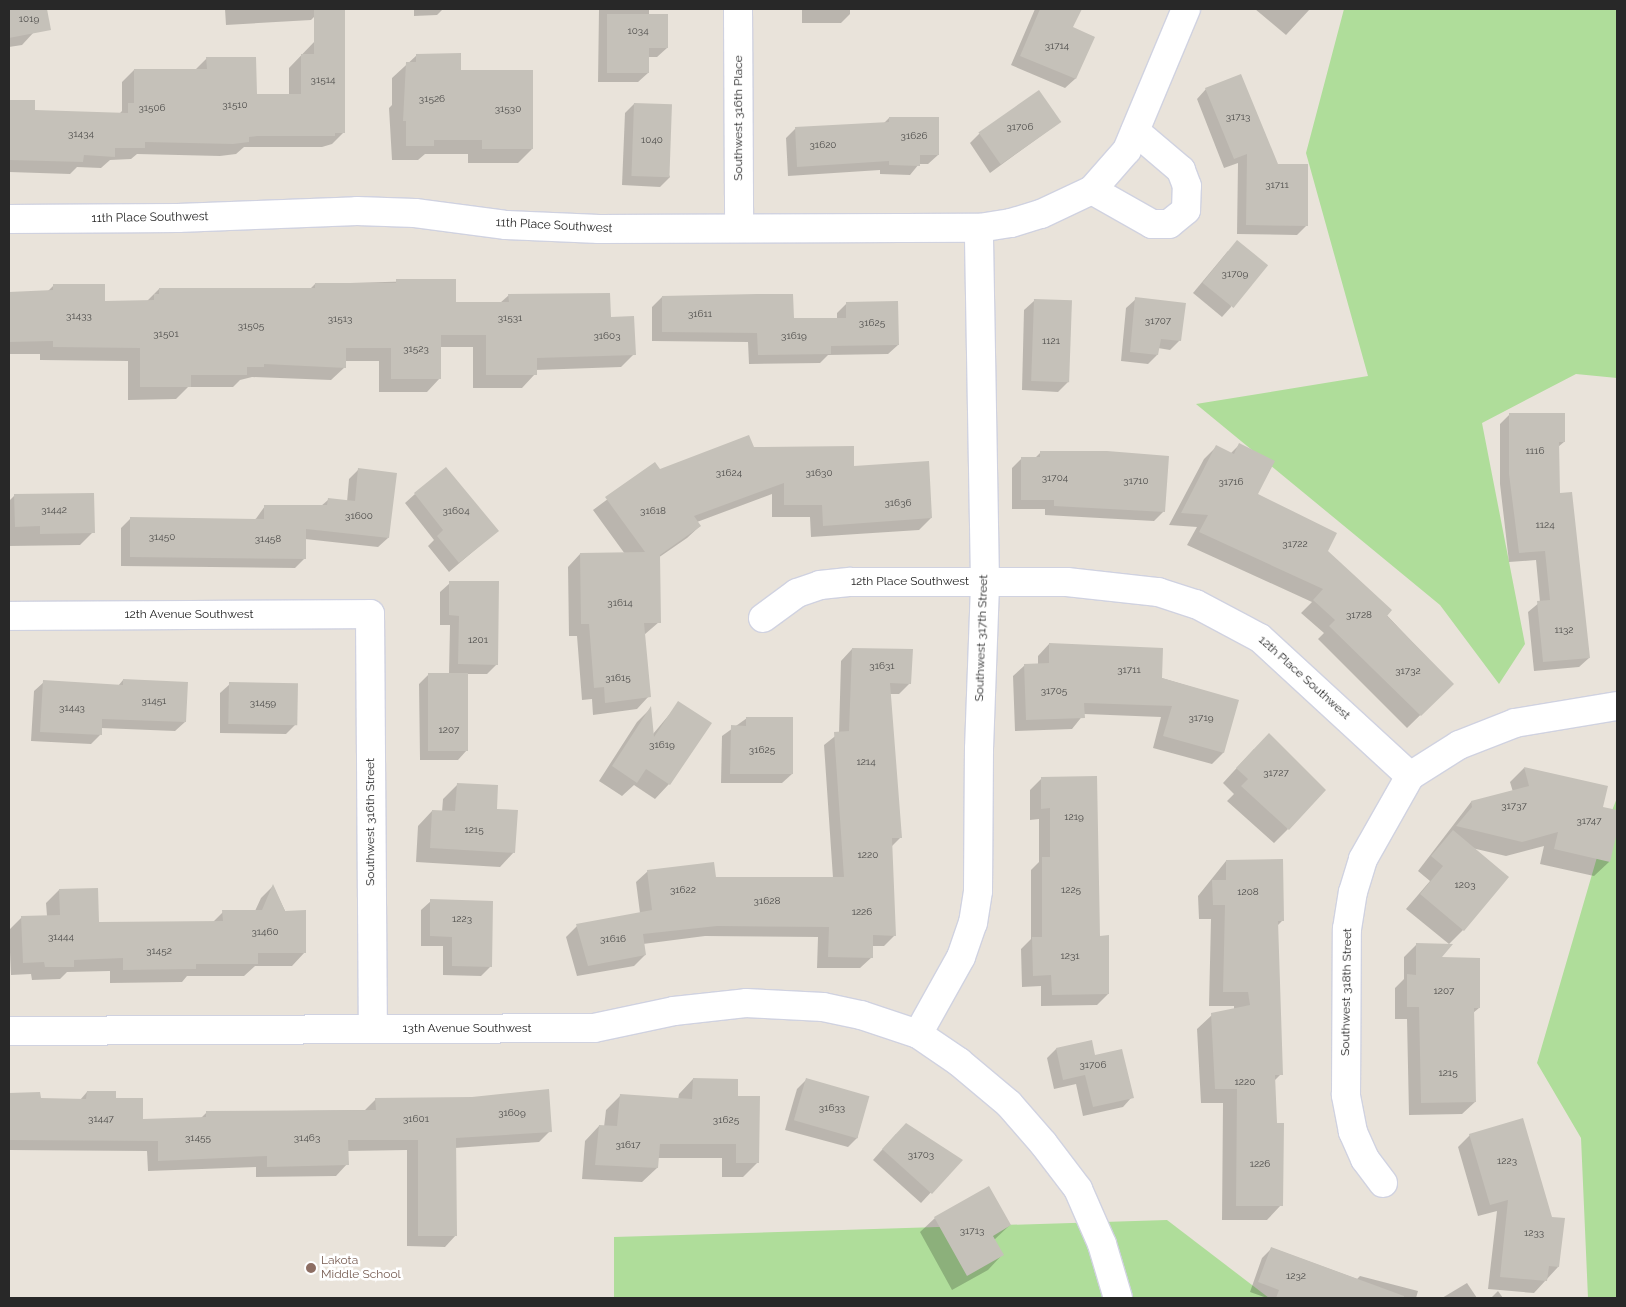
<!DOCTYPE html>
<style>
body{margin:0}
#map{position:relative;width:1626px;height:1307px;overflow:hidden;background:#e9e3da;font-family:Raleway,sans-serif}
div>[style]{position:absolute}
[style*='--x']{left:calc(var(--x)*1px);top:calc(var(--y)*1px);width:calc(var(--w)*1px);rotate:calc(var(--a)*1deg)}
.green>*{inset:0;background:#afdd9a}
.shadow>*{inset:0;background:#0003}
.building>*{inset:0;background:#c5c1b9;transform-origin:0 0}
.roads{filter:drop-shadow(1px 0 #d0d2e0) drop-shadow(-1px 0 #d0d2e0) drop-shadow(0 1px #d0d2e0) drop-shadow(0 -1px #d0d2e0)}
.street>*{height:28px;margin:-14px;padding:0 14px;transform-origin:14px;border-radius:14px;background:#fff}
.dots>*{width:14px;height:14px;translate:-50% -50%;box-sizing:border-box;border:2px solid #fff;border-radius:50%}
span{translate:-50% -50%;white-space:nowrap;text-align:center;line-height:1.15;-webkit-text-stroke:5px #fff;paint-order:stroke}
.number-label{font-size:10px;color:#4f4e4c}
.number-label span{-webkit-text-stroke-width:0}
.street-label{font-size:12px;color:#282828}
.education-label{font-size:12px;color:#785e54}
.left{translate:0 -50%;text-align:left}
.frame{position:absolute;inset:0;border:10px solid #282828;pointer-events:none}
</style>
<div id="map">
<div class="green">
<div style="clip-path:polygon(1344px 9px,1617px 9px,1617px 378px,1576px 374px,1482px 423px,1525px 644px,1499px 684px,1440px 605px,1196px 404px,1368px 376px,1306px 153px)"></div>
<div style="clip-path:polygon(1617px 798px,1617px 1298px,1588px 1298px,1581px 1138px,1537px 1063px,1607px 823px)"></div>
<div style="clip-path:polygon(1167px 1220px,1269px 1298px,614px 1298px,614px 1237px)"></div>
</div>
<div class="shadow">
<div style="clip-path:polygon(9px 9px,29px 9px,34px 32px,22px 45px,9px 47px)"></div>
<div style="clip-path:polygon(225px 9px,322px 9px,311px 20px,226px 25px)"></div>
<div style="clip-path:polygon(414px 9px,459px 9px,442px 10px,437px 15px,414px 16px)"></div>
<div style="clip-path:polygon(599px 9px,649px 9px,649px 15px,667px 48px,657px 57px,648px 57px,648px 73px,638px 82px,598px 82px)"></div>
<div style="clip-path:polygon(802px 9px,850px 9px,850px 14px,841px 23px,802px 23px)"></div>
<div style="clip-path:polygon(1035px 9px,1080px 9px,1072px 28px,1094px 37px,1075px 79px,1065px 88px,1011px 65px)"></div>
<div style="clip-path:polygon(1255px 9px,1310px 9px,1286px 35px)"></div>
<div style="clip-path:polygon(315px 41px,344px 132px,332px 144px,322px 147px,244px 147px,236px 154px,220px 156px,137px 154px,131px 159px,110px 160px,101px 168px,77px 167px,70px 174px,9px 172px,9px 101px,33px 101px,34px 111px,119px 114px,122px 111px,122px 82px,134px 70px,195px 70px,207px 58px,256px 95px,289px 95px,289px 68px)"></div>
<div style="clip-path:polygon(417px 55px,460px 71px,532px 149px,518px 163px,468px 163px,468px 154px,425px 154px,418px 160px,392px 160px,389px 108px,392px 105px,392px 78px)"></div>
<div style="clip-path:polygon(1206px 89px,1277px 166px,1307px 225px,1297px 235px,1237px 234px,1238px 163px,1224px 168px,1197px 99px)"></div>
<div style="clip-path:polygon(634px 104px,670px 177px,660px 187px,622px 185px,625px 113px)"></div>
<div style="clip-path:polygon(889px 118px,938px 155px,928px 164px,919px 164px,910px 175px,880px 174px,880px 170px,788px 176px,786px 138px,795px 129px,884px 123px)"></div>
<div style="clip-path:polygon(1060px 122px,990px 173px,970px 143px,979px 134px)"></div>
<div style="clip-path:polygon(1228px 251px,1231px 307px,1222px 317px,1193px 293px)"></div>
<div style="clip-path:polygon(455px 280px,455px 303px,500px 303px,509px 295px,610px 318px,634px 354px,621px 367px,535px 370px,535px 374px,522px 388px,473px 388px,473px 347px,440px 347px,440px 378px,427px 392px,379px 392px,379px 361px,345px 361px,345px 367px,331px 380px,252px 377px,240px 380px,233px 387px,188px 387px,176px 399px,128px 400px,128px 361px,40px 360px,40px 354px,9px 354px,9px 293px,48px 291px,54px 285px,104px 302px,147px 301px,159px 289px,310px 289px,315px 284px)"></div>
<div style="clip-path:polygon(662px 297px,792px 319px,837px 319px,837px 313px,847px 303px,898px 345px,888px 354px,828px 355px,820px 363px,749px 364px,748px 342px,652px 341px,652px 307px)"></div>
<div style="clip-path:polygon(1136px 299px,1180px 340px,1170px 350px,1158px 348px,1157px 355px,1148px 364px,1121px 361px,1126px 308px)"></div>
<div style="clip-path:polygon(1034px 301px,1068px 382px,1058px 392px,1022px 390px,1024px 310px)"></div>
<div style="clip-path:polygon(1510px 414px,1564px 442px,1558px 447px,1559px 495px,1589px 658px,1579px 667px,1534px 671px,1528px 612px,1540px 602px,1536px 560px,1509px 562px,1500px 484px,1500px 424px)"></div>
<div style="clip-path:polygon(1240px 444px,1257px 495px,1326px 551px,1452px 684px,1407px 728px,1318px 639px,1324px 633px,1301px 613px,1312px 602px,1187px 545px,1197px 527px,1169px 525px,1204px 459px,1216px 447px,1230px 454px)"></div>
<div style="clip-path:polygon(753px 448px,853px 467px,931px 518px,919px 530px,811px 537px,810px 517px,772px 517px,772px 494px,697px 522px,700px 526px,687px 538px,658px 558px,659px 622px,644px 635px,649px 696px,637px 709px,593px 715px,592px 699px,582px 700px,577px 636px,569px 636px,568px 567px,580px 554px,625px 554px,593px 510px,655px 464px,659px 470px)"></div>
<div style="clip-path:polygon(1041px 452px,1164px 511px,1154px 521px,1045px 515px,1045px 509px,1012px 509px,1012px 468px,1022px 458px,1035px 458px)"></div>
<div style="clip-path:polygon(358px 470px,388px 538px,378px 547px,305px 539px,305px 558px,295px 568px,121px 566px,121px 528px,130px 519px,255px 520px,265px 506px,321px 506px,328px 500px,347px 502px,349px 479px)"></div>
<div style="clip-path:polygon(415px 494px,497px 531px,449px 572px,428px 546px,434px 540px,405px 503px)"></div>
<div style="clip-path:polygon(15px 495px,93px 532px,80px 545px,9px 546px,9px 501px)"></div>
<div style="clip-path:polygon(450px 583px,497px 664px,487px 674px,467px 674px,467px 750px,458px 760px,420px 760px,419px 684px,429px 674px,449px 674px,450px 625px,440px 625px,440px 592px)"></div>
<div style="clip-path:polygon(1049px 644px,1238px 701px,1223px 753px,1212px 764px,1153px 748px,1161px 717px,1084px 714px,1072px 729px,1015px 731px,1013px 676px,1025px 665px,1038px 665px,1038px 656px)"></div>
<div style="clip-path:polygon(852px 649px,910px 683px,899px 694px,890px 694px,901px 837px,891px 847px,895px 935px,884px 946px,872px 946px,872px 957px,860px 968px,817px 968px,818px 937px,705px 936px,643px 944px,645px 955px,634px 966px,577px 976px,566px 937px,577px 926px,640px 913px,636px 882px,648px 871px,715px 878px,833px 878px,824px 745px,839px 733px,841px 661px)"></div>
<div style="clip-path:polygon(123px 680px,185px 722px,175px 731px,101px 728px,100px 735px,91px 744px,31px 741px,34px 691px,44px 682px,118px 686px)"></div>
<div style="clip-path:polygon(230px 684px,296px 724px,286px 734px,220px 733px,220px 693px)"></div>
<div style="clip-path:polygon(679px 703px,669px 784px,655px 799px,634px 785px,622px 796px,599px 781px,637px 722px,650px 709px,653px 734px)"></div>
<div style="clip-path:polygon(747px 718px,792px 774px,782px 783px,721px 783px,722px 736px)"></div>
<div style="clip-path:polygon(1254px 749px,1288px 829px,1274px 843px,1227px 801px,1234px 794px,1223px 783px)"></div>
<div style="clip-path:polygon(1524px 768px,1602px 808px,1617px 811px,1609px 862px,1594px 876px,1540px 864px,1544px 846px,1506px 856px,1472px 848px,1463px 930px,1449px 944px,1406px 909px,1430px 881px,1418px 871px,1471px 802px,1513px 792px,1510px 782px)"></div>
<div style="clip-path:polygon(1042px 778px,1099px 937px,1108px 994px,1097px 1005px,1041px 1006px,1041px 986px,1022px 987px,1021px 949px,1031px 939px,1031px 870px,1039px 862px,1039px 819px,1030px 820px,1030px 790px)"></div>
<div style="clip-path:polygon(458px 784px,496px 810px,514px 852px,500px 867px,416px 862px,418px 826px,432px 811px,442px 812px,443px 799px)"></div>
<div style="clip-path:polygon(1226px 861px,1282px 921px,1277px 926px,1281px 1074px,1274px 1081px,1281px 1205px,1267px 1220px,1222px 1220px,1223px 1103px,1201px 1103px,1197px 1029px,1212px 1015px,1234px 1010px,1234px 1006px,1209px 1006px,1211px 919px,1199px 919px,1198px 896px)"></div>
<div style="clip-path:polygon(273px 886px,305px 952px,292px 966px,255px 966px,244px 976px,187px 976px,182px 982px,110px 983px,110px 971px,67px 972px,60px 979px,32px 980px,31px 974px,11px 975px,9px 930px,22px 917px,47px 916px,46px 903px,59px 890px,98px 923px,213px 922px,223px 912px,255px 911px,261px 898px)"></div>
<div style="clip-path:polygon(431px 901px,491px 966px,481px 976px,443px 975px,443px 946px,421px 946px,421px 910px)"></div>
<div style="clip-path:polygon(1416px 945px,1439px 958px,1479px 1008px,1473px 1013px,1475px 1102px,1462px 1114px,1409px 1115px,1407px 1019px,1395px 1019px,1395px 988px,1404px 979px,1404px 957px)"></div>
<div style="clip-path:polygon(1056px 1049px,1094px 1056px,1132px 1097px,1123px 1107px,1083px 1116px,1076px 1084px,1054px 1089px,1047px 1058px)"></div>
<div style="clip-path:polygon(693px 1079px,736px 1097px,758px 1162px,743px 1177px,722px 1177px,722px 1158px,657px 1158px,657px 1168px,642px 1182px,582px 1179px,585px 1141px,599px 1126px,604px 1127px,606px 1110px,620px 1096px,678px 1100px,679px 1094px)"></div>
<div style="clip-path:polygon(806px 1080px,858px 1137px,848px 1147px,785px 1130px,797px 1089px)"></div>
<div style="clip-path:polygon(87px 1092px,114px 1099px,142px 1120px,200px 1119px,207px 1112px,365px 1110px,376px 1099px,550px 1131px,539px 1142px,455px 1148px,456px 1235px,445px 1247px,407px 1246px,407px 1150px,347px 1151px,347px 1164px,336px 1176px,256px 1177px,256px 1167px,148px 1171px,147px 1151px,9px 1150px,9px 1094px,39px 1093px,39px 1099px,80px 1100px)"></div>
<div style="clip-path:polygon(896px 1134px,961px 1160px,921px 1203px,873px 1160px)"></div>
<div style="clip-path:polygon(1470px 1135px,1558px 1267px,1534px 1293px,1488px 1289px,1497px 1211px,1478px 1216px,1458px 1147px)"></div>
<div style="clip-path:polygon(935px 1218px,1010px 1225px,994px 1240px,1002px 1255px,988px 1270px,952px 1290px,920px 1232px)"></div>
<div style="clip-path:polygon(1272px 1248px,1357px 1279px,1360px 1276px,1418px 1291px,1416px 1298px,1267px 1298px,1250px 1292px,1262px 1258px)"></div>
<div style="clip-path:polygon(1467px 1283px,1477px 1298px,1442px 1298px)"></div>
<div style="clip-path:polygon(1498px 1291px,1503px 1298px,1491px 1298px)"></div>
</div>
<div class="building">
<div style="clip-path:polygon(9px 9px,47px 9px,51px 30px,9px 38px)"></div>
<div style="clip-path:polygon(314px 9px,345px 9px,345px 133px,335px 133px,335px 136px,257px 136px,249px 137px,249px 142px,233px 144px,145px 142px,145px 148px,115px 148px,115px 157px,84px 155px,83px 162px,9px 160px,9px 100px,35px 100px,35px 110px,128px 113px,128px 103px,134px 103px,134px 69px,207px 69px,206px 57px,256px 57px,257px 94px,301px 94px,301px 54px,314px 54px)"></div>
<div style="clip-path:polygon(1040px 9px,1082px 9px,1073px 27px,1095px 37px,1076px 79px,1020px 56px)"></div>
<div style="clip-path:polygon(607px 14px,668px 14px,668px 48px,649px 48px,649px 73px,607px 73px)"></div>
<div style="clip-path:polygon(461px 53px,461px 70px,533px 70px,533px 149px,482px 149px,482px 140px,434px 140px,434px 146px,406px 146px,406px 121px,403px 121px,406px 62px,416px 62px,416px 54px)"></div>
<div style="clip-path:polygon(1241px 74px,1278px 164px,1308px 164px,1308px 226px,1246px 225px,1247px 154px,1234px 159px,1205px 88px)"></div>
<div style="left:1039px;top:90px;width:39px;height:74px;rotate:55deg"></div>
<div style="left:634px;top:103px;width:38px;height:73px;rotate:2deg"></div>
<div style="clip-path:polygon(889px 117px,939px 117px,939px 155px,920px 155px,920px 166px,889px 165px,889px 161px,797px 167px,795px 127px,889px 122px)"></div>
<div style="left:1237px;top:240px;width:40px;height:55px;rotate:39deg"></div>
<div style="clip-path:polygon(396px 279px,456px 279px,456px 302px,509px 302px,508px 294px,610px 293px,611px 317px,634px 316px,636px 355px,537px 358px,537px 375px,486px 375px,486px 335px,441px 335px,441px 379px,391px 379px,391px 348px,346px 348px,346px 368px,264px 364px,264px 367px,247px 367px,247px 375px,191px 375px,191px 387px,140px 387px,140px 348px,53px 347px,53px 341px,9px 342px,9px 292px,53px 290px,53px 284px,105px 284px,105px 301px,154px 300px,154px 294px,159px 294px,159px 288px,315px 288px,315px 283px,396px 283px)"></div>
<div style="clip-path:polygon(757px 294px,793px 294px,794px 318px,846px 318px,846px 302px,898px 301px,899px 345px,831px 346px,831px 354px,758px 355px,757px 333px,662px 332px,662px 296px)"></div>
<div style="clip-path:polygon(1135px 297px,1186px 303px,1181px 341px,1161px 339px,1158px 355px,1130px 352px)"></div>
<div style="left:1034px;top:299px;width:38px;height:82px;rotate:2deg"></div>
<div style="clip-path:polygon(1509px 413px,1565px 413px,1565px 442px,1559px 442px,1560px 493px,1572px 492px,1590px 658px,1543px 662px,1537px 601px,1550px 600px,1545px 551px,1519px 553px,1509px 474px)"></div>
<div style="clip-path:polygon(749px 435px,754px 447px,854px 446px,854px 466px,929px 461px,932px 518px,823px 526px,822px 505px,784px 505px,784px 483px,694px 516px,701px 526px,660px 555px,661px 623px,644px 623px,651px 697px,605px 703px,604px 687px,594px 688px,589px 624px,581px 624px,580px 553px,645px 552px,605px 497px,655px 462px,660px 469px)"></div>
<div style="clip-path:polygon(1239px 443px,1275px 461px,1258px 494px,1337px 533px,1328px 551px,1392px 610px,1387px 616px,1454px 684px,1421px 716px,1329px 626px,1335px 620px,1313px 600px,1323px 589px,1199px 532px,1208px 515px,1181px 513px,1216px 445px,1234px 454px)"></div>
<div style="clip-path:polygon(1040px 451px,1107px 451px,1169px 456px,1165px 512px,1054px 506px,1054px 500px,1021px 500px,1021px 457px,1040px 457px)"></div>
<div style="clip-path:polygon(446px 467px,499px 531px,459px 563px,437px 536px,443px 530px,414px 493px)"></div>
<div style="clip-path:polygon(358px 468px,397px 473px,389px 538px,306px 529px,306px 559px,130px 557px,130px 517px,264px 519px,264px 505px,327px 505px,328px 498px,355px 501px)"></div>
<div style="clip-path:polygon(94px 493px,95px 533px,40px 534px,40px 526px,15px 527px,14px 494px)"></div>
<div style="clip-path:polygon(449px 581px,499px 581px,498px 665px,458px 664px,459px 616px,449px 615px)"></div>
<div style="clip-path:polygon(1049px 643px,1163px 648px,1162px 678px,1239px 700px,1224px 753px,1163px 736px,1172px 706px,1084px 703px,1085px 718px,1026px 720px,1024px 664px,1049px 663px)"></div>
<div style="clip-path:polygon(852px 648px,913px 649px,911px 684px,890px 683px,902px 838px,892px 838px,896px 936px,873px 935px,873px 958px,828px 957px,829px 927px,717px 926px,643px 934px,646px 955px,588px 966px,576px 924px,652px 910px,647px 870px,714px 862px,716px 877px,844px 877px,834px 732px,849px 731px)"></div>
<div style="left:428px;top:673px;width:40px;height:78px"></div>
<div style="clip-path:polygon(123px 679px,188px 682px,186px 722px,102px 719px,102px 735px,40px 732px,43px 680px,123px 685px)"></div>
<div style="left:229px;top:682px;width:69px;height:42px;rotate:1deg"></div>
<div style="clip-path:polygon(678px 701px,712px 723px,670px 785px,646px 769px,637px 783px,612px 766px,651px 706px,654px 737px)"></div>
<div style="clip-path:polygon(746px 717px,793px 717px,793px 774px,730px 774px,731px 725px,746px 726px)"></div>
<div style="clip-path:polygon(1269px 733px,1326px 790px,1289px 830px,1241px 786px,1248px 779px,1236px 768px)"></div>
<div style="clip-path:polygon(1524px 767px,1608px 786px,1603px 807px,1617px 810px,1617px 832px,1610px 862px,1554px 849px,1558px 832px,1522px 842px,1456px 826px,1472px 807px,1471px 801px,1529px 786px)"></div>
<div style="clip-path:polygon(1097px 776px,1100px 936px,1109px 935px,1109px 994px,1052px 995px,1051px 975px,1033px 976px,1032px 937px,1042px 937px,1042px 857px,1050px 857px,1050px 808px,1041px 809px,1041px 777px)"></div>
<div style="clip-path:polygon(457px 783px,498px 785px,497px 809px,518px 810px,515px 853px,430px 848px,432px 810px,455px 811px)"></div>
<div style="clip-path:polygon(1453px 830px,1509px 877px,1464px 931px,1420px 894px,1443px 866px,1431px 856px)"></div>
<div style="clip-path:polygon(1283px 859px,1284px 921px,1278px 921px,1283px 1075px,1275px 1075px,1277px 1123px,1284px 1123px,1283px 1206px,1236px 1206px,1237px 1089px,1215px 1089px,1211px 1013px,1250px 1005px,1248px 992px,1223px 992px,1225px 905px,1213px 905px,1212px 880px,1226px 880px,1226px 860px)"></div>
<div style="clip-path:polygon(273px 884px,285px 911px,306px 910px,306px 953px,258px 953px,258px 964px,196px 964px,196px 969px,123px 970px,123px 958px,74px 960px,74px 967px,45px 967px,44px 962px,23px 963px,21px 916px,60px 915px,59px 889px,98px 888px,99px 922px,223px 921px,222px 910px,262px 910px)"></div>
<div style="clip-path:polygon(430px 899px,493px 901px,492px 967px,452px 966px,452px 937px,430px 936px)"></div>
<div style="clip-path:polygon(1416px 943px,1453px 944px,1442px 957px,1480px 958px,1480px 1008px,1474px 1008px,1476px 1102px,1421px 1103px,1419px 1007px,1407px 1007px,1407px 974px,1416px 975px)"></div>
<div style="clip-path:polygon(1092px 1040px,1095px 1055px,1122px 1049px,1134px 1098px,1093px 1107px,1085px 1075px,1063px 1080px,1056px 1048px)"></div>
<div style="clip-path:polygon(693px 1078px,738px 1079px,738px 1096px,760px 1096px,759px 1163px,736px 1163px,736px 1144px,660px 1144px,658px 1168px,595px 1165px,599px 1125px,617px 1126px,620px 1094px,692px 1099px)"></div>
<div style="left:806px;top:1078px;width:66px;height:44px;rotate:16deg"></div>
<div style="clip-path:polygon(549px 1089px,552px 1132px,456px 1138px,457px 1236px,418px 1236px,418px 1140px,348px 1140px,349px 1165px,267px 1167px,267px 1156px,158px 1161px,158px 1141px,9px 1140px,9px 1093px,40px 1092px,41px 1098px,86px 1099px,87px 1091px,116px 1091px,116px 1098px,143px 1098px,143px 1119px,206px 1117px,206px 1111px,376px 1110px,375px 1098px,472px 1097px)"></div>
<div style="clip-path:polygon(1523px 1118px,1552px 1217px,1565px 1218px,1559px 1267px,1549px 1266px,1547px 1281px,1500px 1277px,1508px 1200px,1490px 1205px,1469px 1134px)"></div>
<div style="clip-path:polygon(906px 1123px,963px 1160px,932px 1194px,882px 1149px)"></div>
<div style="clip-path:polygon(989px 1186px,1011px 1225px,993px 1236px,1004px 1255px,967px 1276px,934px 1217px)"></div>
<div style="clip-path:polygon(1271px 1247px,1404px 1296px,1404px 1298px,1276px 1298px,1279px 1290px,1258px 1282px)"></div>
</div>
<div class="roads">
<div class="street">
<div style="--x:738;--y:9;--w:218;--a:89.7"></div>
<div style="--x:1092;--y:190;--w:69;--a:29.5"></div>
<div style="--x:1152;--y:224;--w:17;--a:0"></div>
<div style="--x:1169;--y:224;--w:22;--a:-39"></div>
<div style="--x:1186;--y:210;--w:24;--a:-88"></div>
<div style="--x:1187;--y:186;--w:17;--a:-111"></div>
<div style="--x:1181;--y:170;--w:60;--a:-139.7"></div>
<div style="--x:9;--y:219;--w:169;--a:-0.3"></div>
<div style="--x:178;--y:218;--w:179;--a:-2.2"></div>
<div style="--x:357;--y:211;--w:58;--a:2"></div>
<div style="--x:415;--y:213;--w:92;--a:7.5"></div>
<div style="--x:506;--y:225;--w:93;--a:2.5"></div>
<div style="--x:599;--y:229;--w:380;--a:-0.2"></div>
<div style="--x:979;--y:228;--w:32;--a:-9"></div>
<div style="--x:1011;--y:223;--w:31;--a:-17"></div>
<div style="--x:1041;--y:214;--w:56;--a:-25.2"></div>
<div style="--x:1092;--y:190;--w:53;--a:-48.8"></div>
<div style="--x:1127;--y:150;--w:153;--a:-67.3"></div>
<div style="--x:9;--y:616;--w:361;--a:-0.3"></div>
<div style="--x:370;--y:614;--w:415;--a:89.6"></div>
<div style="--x:763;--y:618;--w:42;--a:-36.3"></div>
<div style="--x:797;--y:593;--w:24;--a:-19"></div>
<div style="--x:820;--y:585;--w:31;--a:-6"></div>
<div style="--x:851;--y:582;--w:216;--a:0"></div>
<div style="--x:1067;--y:582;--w:92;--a:6.3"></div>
<div style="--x:1158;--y:592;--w:40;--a:18"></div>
<div style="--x:1196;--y:604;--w:72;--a:28"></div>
<div style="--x:1260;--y:638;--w:204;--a:42.6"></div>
<div style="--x:1410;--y:776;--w:58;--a:-32.3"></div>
<div style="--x:1459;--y:745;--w:60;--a:-21.4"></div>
<div style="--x:1515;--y:723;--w:103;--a:-9.5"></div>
<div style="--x:9;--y:1031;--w:585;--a:-0.29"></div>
<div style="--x:594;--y:1028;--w:82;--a:-12"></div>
<div style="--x:674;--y:1011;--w:72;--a:-6.3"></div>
<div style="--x:746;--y:1003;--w:77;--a:3"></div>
<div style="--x:823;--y:1007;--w:39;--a:12"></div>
<div style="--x:861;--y:1015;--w:60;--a:18.4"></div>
<div style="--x:918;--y:1034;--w:50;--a:34.3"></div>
<div style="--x:959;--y:1062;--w:65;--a:40"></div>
<div style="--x:1009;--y:1104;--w:52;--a:48.9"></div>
<div style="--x:1043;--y:1143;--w:58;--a:52.7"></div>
<div style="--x:1078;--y:1189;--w:60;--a:66.4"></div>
<div style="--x:1102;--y:1244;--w:56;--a:73.5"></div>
<div style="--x:918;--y:1034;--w:88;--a:-60.8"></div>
<div style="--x:961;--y:957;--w:36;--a:-71"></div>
<div style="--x:973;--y:923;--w:32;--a:-81"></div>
<div style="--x:978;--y:891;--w:142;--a:-89.6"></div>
<div style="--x:979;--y:749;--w:167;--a:-87.9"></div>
<div style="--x:985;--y:582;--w:354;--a:-91"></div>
<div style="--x:1383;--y:1183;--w:30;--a:-127"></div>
<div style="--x:1365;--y:1159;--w:30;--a:-114"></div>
<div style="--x:1353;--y:1132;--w:38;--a:-101"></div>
<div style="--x:1346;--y:1095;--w:166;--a:-89.7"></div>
<div style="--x:1347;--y:929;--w:37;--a:-81"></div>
<div style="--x:1353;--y:892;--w:34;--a:-73"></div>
<div style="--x:1363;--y:859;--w:95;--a:-60.5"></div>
</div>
</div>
<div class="dots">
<div style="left:311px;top:1268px;background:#8d6e63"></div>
</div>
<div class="number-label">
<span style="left:29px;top:19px">1019</span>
<span style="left:638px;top:31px">1034</span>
<span style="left:1057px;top:46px">31714</span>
<span style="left:323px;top:80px">31514</span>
<span style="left:432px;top:99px">31526</span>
<span style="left:235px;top:105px">31510</span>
<span style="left:152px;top:108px">31506</span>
<span style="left:508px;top:109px">31530</span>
<span style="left:1238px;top:117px">31713</span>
<span style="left:1020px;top:127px">31706</span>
<span style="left:81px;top:134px">31434</span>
<span style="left:914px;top:136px">31626</span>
<span style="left:652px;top:140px">1040</span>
<span style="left:823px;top:145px">31620</span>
<span style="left:1277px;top:185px">31711</span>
<span style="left:1235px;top:274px">31709</span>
<span style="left:700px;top:314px">31611</span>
<span style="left:79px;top:316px">31433</span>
<span style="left:510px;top:318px">31531</span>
<span style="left:340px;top:319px">31513</span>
<span style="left:1158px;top:321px">31707</span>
<span style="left:872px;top:323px">31625</span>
<span style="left:251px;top:326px">31505</span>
<span style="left:166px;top:334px">31501</span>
<span style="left:607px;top:336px">31603</span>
<span style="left:794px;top:336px">31619</span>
<span style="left:1051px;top:341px">1121</span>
<span style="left:416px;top:349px">31523</span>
<span style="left:1535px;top:451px">1116</span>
<span style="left:729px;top:473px">31624</span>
<span style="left:819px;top:473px">31630</span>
<span style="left:1055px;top:478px">31704</span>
<span style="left:1136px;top:481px">31710</span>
<span style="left:1231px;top:482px">31716</span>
<span style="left:898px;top:503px">31636</span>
<span style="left:54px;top:510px">31442</span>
<span style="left:456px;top:511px">31604</span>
<span style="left:653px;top:511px">31618</span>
<span style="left:359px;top:516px">31600</span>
<span style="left:1545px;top:525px">1124</span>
<span style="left:162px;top:537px">31450</span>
<span style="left:268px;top:539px">31458</span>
<span style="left:1295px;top:544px">31722</span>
<span style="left:620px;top:603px">31614</span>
<span style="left:1359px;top:615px">31728</span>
<span style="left:1564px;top:630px">1132</span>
<span style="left:478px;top:640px">1201</span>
<span style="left:882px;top:666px">31631</span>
<span style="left:1129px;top:670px">31711</span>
<span style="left:1408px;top:671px">31732</span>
<span style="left:618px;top:678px">31615</span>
<span style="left:1054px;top:691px">31705</span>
<span style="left:154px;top:701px">31451</span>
<span style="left:263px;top:703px">31459</span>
<span style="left:72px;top:708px">31443</span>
<span style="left:1201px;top:718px">31719</span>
<span style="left:449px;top:730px">1207</span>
<span style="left:662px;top:745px">31619</span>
<span style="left:762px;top:750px">31625</span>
<span style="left:866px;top:762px">1214</span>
<span style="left:1276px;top:773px">31727</span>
<span style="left:1514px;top:806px">31737</span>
<span style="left:1074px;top:817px">1219</span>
<span style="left:1589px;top:821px">31747</span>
<span style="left:474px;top:830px">1215</span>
<span style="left:868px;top:855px">1220</span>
<span style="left:1465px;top:885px">1203</span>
<span style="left:683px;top:890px">31622</span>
<span style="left:1071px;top:890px">1225</span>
<span style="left:1248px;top:892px">1208</span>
<span style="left:767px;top:901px">31628</span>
<span style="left:862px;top:912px">1226</span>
<span style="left:462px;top:919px">1223</span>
<span style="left:265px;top:932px">31460</span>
<span style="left:61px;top:937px">31444</span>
<span style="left:613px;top:939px">31616</span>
<span style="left:159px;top:951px">31452</span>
<span style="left:1070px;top:956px">1231</span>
<span style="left:1444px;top:991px">1207</span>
<span style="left:1093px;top:1065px">31706</span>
<span style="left:1448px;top:1073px">1215</span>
<span style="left:1245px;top:1082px">1220</span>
<span style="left:832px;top:1108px">31633</span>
<span style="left:512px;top:1113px">31609</span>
<span style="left:101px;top:1119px">31447</span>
<span style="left:416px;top:1119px">31601</span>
<span style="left:726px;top:1120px">31625</span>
<span style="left:198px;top:1138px">31455</span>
<span style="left:307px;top:1138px">31463</span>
<span style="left:628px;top:1145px">31617</span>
<span style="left:921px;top:1155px">31703</span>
<span style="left:1507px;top:1161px">1223</span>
<span style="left:1260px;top:1164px">1226</span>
<span style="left:972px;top:1231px">31713</span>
<span style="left:1534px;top:1233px">1233</span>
<span style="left:1296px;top:1276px">1232</span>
</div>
<div class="street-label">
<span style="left:739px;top:118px;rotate:-90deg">Southwest 316th Place</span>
<span style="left:150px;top:218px;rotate:-1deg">11th Place Southwest</span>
<span style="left:554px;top:226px;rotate:3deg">11th Place Southwest</span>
<span style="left:910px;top:582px">12th Place Southwest</span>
<span style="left:189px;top:615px">12th Avenue Southwest</span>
<span style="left:982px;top:638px;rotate:-88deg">Southwest 317th Street</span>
<span style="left:1304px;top:678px;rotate:42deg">12th Place Southwest</span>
<span style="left:371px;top:822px;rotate:-90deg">Southwest 316th Street</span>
<span style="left:1347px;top:992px;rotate:-89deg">Southwest 318th Street</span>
<span style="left:467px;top:1029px">13th Avenue Southwest</span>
</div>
<div class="education-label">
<span class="left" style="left:321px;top:1268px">Lakota<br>Middle School</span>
</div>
<div class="frame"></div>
</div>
